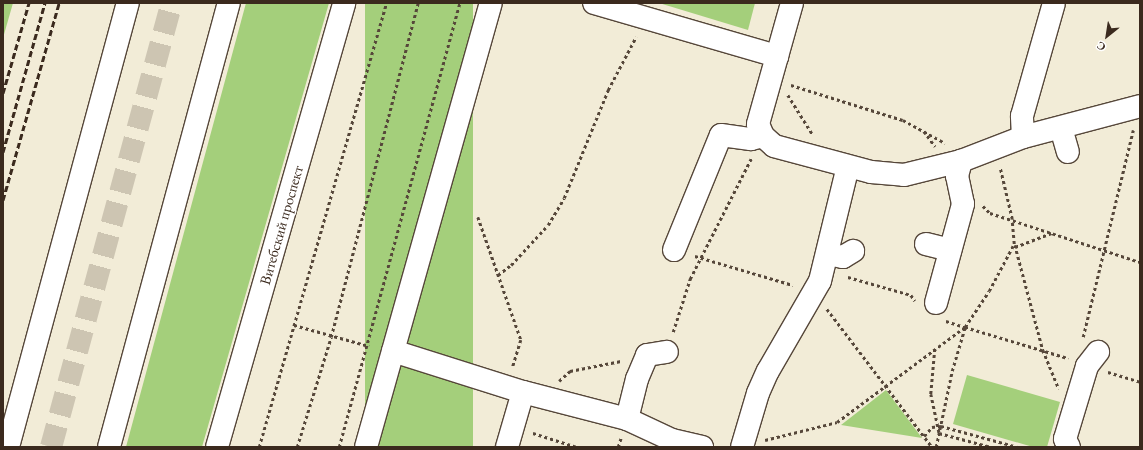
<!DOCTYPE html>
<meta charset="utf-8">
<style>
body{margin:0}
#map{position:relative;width:1143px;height:450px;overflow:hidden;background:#f2ecd7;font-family:"EB Garamond",serif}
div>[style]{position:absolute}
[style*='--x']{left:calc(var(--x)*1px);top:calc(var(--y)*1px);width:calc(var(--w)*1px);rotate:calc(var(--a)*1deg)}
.green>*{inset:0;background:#a4cf7b;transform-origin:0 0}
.minor-tunnel>*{height:22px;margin-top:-11px;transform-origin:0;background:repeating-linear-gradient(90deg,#cdc5b2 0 22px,transparent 0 33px)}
.path>*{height:2.5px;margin-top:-1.25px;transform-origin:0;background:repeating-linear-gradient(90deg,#56473a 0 3px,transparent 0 6px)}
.roads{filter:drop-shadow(1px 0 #56473a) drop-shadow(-1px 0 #56473a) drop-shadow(0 1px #56473a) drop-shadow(0 -1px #56473a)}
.minor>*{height:22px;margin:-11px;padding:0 11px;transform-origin:11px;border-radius:11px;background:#fff}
.major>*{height:22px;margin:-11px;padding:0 11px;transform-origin:11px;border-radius:11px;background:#fff}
.rail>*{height:3px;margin-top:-1.5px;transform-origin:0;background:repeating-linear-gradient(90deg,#3b2a1e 0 6px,transparent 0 9px)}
span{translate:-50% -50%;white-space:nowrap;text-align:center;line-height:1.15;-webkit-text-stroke:3px #fff;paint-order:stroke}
.street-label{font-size:15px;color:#3b2a1e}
.frame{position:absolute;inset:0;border:4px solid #3b2a1e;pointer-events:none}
.north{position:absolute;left:1087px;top:16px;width:40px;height:40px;-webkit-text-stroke:3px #fff;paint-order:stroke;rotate:210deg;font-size:11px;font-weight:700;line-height:16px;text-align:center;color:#3b2a1e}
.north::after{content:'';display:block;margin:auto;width:14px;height:18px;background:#3b2a1e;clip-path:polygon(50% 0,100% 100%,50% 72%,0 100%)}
</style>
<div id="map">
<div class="green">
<div style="clip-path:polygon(3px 3px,13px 3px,3px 38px)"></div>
<div style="clip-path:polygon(246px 3px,329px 3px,202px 447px,126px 447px)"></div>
<div style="left:365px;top:3px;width:108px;height:462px"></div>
<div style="clip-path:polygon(659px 3px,755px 3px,748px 30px)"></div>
<div style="clip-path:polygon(967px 375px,1060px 402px,1047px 447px,1033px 447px,953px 424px)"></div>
<div style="clip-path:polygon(886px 390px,922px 438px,841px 425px)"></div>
</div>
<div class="minor-tunnel">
<div style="--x:51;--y:447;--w:460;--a:-74.8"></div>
</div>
<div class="path">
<div style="--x:791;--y:85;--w:117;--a:17.4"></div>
<div style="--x:903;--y:120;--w:48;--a:28.7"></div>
<div style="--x:788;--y:95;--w:47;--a:58"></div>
<div style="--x:924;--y:131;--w:19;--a:54"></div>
<div style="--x:983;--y:206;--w:10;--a:45"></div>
<div style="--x:990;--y:213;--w:158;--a:18.1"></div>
<div style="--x:478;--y:217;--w:130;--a:70.7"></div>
<div style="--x:521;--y:340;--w:28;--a:107"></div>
<div style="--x:1015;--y:245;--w:109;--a:75.1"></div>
<div style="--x:1043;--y:350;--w:42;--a:67.7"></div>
<div style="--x:1015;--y:247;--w:39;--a:-21"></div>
<div style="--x:695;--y:256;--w:102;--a:16.5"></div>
<div style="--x:498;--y:275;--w:16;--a:-38"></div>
<div style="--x:511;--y:265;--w:54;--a:-47.2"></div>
<div style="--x:548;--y:225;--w:31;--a:-59"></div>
<div style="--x:564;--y:198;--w:117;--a:-67.8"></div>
<div style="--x:608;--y:90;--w:60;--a:-62.2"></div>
<div style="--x:848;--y:277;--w:66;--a:15.9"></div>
<div style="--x:911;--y:295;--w:7;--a:56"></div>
<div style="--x:827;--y:309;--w:173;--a:52.7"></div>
<div style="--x:946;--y:321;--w:20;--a:18"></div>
<div style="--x:294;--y:325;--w:78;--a:15.6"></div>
<div style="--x:673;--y:332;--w:56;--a:-72.2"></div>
<div style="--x:690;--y:279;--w:135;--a:-63.1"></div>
<div style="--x:1083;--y:337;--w:213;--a:-76.4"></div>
<div style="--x:935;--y:349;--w:45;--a:95.1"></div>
<div style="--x:931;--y:394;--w:40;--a:78"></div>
<div style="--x:939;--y:433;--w:54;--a:15.1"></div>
<div style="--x:1108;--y:372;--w:34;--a:17"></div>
<div style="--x:559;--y:381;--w:15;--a:-42"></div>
<div style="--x:570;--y:371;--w:52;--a:-11.1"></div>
<div style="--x:533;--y:433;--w:46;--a:17.7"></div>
<div style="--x:924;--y:436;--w:12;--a:-48"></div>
<div style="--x:932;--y:427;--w:9;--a:-6"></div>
<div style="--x:941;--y:426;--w:80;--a:15.3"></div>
<div style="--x:765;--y:440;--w:74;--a:-14"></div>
<div style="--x:837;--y:422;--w:159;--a:-36.6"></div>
<div style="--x:965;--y:327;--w:108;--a:16.8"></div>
<div style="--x:259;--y:447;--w:462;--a:-74"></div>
<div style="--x:297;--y:447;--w:115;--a:-72.8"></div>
<div style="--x:331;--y:337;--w:345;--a:-75.4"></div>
<div style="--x:339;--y:447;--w:460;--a:-74.8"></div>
<div style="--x:618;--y:447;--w:9;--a:-72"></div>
<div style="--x:936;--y:447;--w:78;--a:-78.1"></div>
<div style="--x:952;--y:371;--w:46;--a:-73.5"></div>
<div style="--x:965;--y:327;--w:43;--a:-56.3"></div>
<div style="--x:989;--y:291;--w:53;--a:-62"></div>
<div style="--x:1014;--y:244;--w:25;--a:-95"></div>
<div style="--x:1012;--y:219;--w:52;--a:-103.2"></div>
</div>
<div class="roads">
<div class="minor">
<div style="--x:594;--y:3;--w:191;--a:16.2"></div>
<div style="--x:792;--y:3;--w:126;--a:105.7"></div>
<div style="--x:758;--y:124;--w:13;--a:67"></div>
<div style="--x:763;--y:136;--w:15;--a:42"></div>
<div style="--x:774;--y:146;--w:100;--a:15"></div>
<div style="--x:871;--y:172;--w:33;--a:5"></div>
<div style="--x:904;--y:175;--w:59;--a:-13.8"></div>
<div style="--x:961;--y:161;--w:66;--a:-21.2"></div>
<div style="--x:1023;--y:137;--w:121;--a:-14.8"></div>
<div style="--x:1061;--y:128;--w:25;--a:74"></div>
<div style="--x:1023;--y:137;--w:21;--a:-93"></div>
<div style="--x:1022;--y:116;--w:117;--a:-74.2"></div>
<div style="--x:926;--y:244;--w:25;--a:14"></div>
<div style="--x:674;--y:250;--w:124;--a:-67.8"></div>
<div style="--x:721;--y:135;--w:30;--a:8"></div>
<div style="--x:751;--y:139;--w:12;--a:-14"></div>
<div style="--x:827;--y:254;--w:16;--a:11"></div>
<div style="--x:843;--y:257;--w:12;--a:-31"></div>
<div style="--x:936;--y:303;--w:103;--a:-74.7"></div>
<div style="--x:963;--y:204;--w:29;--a:-102"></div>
<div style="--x:957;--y:176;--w:16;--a:-75"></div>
<div style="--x:393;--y:351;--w:136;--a:17.5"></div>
<div style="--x:523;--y:392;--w:107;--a:14.6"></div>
<div style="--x:627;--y:419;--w:50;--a:25"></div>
<div style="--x:672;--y:440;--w:31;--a:13"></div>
<div style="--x:627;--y:419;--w:41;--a:-76"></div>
<div style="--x:637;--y:379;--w:26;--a:-67"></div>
<div style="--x:647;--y:355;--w:20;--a:-9"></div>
<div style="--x:8;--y:447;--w:460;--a:-74.9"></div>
<div style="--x:366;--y:447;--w:461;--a:-74.3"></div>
<div style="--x:507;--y:447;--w:57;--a:-73.8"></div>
<div style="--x:742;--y:447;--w:56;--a:-73.5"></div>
<div style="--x:758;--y:393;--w:24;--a:-66"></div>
<div style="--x:768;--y:371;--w:104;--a:-60"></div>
<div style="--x:820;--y:281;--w:118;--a:-76.3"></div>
<div style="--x:1069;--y:447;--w:9;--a:-117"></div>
<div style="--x:1065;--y:439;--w:76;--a:-73.2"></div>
<div style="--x:1087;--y:366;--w:18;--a:-52"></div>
</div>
<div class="major">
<div style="--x:109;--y:447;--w:460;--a:-74.9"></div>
<div style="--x:217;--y:447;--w:462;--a:-74"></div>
</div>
</div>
<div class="rail">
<div style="--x:3;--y:93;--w:94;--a:-73.9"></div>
<div style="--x:3;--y:152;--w:155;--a:-74.3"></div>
<div style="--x:3;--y:200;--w:205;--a:-74.1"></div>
</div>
<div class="street-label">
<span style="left:281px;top:225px;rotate:-74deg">Витебский проспект</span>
</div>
<div class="frame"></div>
<div class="north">С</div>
</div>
